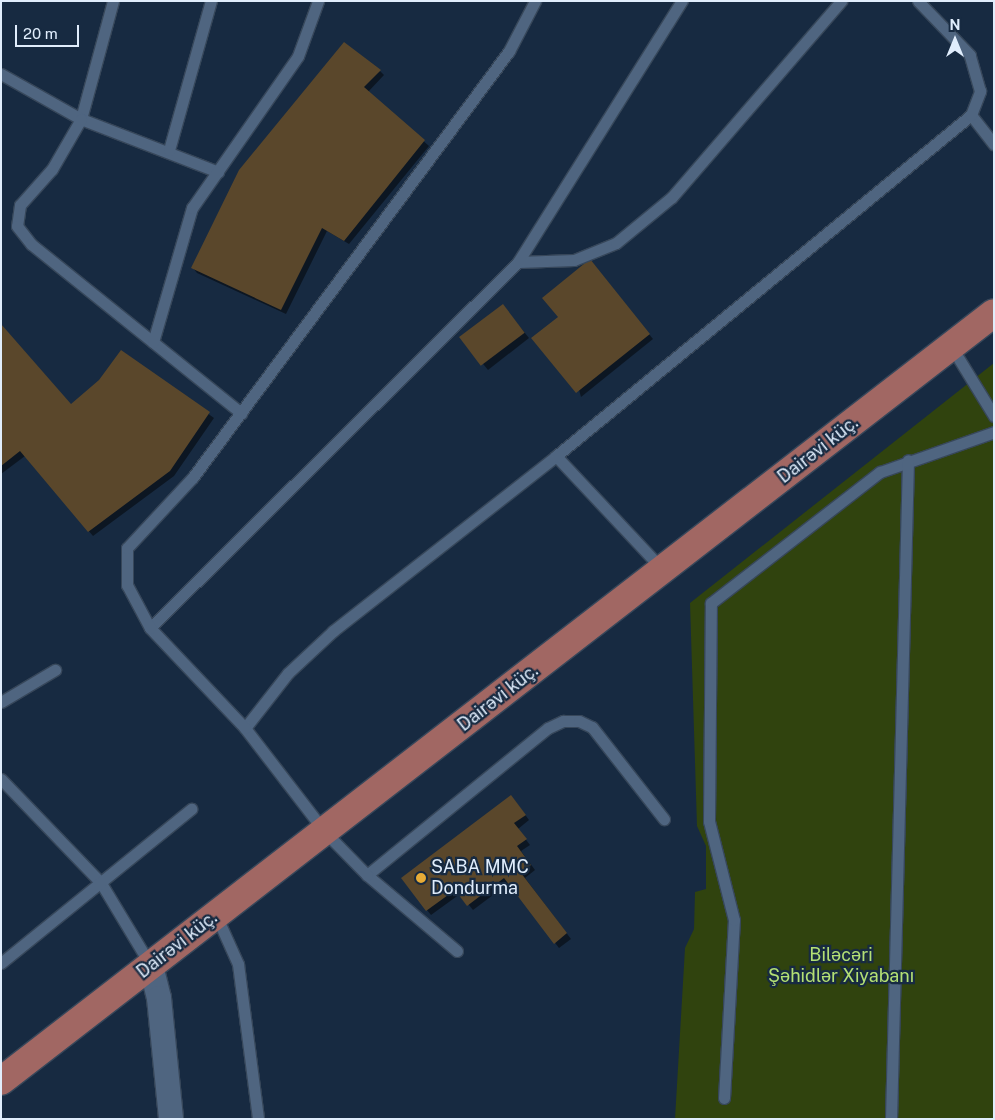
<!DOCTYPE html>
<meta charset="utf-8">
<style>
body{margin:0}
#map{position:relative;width:995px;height:1120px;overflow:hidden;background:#172a41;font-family:"Public Sans",sans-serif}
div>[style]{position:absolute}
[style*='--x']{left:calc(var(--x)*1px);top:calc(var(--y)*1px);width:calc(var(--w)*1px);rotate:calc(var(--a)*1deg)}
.green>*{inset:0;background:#30430e}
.shadow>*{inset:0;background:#0007}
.building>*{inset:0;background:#5a472b;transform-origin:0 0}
.roads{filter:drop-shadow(1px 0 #37475a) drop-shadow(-1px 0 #37475a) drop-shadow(0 1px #37475a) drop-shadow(0 -1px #37475a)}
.lane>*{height:11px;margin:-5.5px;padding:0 5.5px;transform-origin:5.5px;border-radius:5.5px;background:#4f6580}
.street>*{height:24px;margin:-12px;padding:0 12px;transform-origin:12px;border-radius:12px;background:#4f6580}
.primary>*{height:28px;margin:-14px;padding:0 14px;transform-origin:14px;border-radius:14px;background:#a16763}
.dots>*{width:14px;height:14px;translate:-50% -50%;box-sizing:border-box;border:2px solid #172a41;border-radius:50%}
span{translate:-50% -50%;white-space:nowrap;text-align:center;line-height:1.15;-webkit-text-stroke:4.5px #172a41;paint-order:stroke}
.street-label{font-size:18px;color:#e0edfc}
.poi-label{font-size:18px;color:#e0edfc}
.left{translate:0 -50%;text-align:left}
.park-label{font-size:18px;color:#b4e074}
.frame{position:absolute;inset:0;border:2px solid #e0edfc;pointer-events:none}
.north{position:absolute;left:930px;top:15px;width:50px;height:50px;-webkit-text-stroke:4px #172a41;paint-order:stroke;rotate:0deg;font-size:14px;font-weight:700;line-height:20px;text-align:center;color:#e0edfc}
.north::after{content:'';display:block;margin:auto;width:18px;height:22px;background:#e0edfc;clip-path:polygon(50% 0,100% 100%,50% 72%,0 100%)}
.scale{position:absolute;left:15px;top:25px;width:64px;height:22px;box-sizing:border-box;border:2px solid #e0edfc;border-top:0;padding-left:6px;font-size:15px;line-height:18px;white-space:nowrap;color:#e0edfc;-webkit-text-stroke:4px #172a41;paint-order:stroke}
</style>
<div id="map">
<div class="green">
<div style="clip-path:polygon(994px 363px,994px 1119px,675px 1119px,685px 948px,694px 929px,695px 892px,706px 889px,706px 846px,697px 826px,690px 603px)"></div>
</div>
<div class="shadow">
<div style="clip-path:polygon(380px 71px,384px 75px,368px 92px,429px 146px,349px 244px,327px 231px,286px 314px,197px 273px,193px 268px,240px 170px)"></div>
<div style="clip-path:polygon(594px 265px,653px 339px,581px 397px,559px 317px)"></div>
<div style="clip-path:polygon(507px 311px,529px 338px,488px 370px,462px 338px)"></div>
<div style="clip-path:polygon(1px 325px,71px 406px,100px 381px,121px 351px,214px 418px,174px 476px,93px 536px,25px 456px,1px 474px)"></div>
<div style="clip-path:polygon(515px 801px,529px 820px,518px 829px,530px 845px,521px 851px,535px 870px,525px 878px,571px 939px,559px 948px,509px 883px,473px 910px,460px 894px,431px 915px,402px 879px)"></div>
</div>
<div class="building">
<div style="clip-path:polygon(344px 42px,381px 70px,364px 87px,425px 140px,344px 241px,322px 228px,281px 310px,191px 268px,239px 170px)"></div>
<div style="clip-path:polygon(590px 259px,650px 334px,576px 393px,531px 338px,558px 317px,542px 298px)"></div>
<div style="left:503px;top:304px;width:36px;height:55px;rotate:53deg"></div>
<div style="clip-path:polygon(1px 324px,71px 404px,99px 380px,121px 350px,210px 412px,170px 471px,88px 532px,20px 451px,1px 466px)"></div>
<div style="clip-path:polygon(511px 795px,526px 815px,514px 823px,527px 839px,517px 846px,531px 865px,521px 873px,567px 933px,554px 944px,504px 878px,467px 906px,455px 890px,426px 911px,401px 878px)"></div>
</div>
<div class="roads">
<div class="lane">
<div style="--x:113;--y:1;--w:122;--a:105.2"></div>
<div style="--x:81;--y:119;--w:147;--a:21.1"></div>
<div style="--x:1;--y:74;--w:92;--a:29.4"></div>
<div style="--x:81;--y:119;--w:58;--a:120.1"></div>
<div style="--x:52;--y:169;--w:48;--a:131.6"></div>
<div style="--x:20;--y:205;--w:21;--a:98"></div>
<div style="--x:17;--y:226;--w:23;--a:52"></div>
<div style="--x:31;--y:244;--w:270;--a:38.8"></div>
<div style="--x:971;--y:115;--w:37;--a:52"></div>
<div style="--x:169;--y:150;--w:155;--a:-74.3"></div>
<div style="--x:518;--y:262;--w:56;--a:-2"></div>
<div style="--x:574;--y:260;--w:45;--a:-22"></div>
<div style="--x:616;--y:243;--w:72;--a:-39.4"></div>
<div style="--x:672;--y:197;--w:259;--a:-49.2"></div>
<div style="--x:153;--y:342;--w:140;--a:-73.8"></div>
<div style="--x:192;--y:208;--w:185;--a:-55.1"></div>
<div style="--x:298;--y:56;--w:59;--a:-70"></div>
<div style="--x:951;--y:346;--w:82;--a:58.4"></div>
<div style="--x:556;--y:456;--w:156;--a:46.8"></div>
<div style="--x:150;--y:628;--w:519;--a:-44.84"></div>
<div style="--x:518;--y:262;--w:308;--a:-57.9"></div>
<div style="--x:1;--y:702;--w:63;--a:-30.7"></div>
<div style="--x:245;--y:728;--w:70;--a:-52"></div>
<div style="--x:288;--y:673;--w:62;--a:-43"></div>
<div style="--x:333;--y:631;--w:283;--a:-38.1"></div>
<div style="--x:556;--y:456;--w:537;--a:-39.41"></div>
<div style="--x:971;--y:115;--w:26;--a:-69"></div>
<div style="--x:980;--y:91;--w:37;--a:-106"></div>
<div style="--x:970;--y:55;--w:75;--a:-133.9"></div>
<div style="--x:1;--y:779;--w:144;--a:46.1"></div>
<div style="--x:101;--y:883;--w:97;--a:58.9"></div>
<div style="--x:367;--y:875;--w:233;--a:-39.1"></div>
<div style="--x:548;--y:728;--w:17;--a:-25"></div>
<div style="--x:563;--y:721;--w:16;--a:0"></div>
<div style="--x:579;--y:721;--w:14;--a:25"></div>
<div style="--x:592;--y:727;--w:117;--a:52"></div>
<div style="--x:216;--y:915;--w:54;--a:65.8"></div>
<div style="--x:238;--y:964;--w:156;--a:82.6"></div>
<div style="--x:457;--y:951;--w:118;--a:-139.8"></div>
<div style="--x:367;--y:875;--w:60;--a:-134.3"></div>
<div style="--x:325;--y:832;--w:131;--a:-127.6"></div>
<div style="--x:245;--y:728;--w:138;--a:-133.5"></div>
<div style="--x:150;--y:628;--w:49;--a:-118.1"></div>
<div style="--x:127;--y:585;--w:37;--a:-90"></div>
<div style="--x:127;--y:548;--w:97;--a:-47.1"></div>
<div style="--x:193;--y:477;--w:530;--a:-53.43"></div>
<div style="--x:509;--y:51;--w:56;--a:-62.5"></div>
<div style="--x:1;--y:963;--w:245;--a:-39"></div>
<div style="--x:724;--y:1098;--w:178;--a:-86.8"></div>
<div style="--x:734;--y:920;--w:102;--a:-104.2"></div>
<div style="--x:709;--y:821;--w:218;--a:-89.5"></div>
<div style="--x:711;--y:603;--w:214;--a:-37.8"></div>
<div style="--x:880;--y:472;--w:121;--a:-19.3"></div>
<div style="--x:891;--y:1119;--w:659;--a:-88.52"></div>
</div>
<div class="street">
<div style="--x:151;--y:966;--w:33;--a:76"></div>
<div style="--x:159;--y:998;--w:122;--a:84.3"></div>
</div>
<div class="primary">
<div style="--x:1;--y:1081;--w:1255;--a:-37.72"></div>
</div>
</div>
<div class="dots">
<div style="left:421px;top:878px;background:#e7ac37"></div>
</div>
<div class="street-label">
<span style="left:818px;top:450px;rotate:-38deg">Dairəvi küç.</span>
<span style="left:498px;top:698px;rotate:-38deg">Dairəvi küç.</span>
<span style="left:177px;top:945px;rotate:-38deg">Dairəvi küç.</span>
</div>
<div class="poi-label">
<span class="left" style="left:431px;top:878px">SABA MMC<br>Dondurma</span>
</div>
<div class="park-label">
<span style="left:841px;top:966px">Biləcəri<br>Şəhidlər Xiyabanı</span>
</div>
<div class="frame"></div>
<div class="north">N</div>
<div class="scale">20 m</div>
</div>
